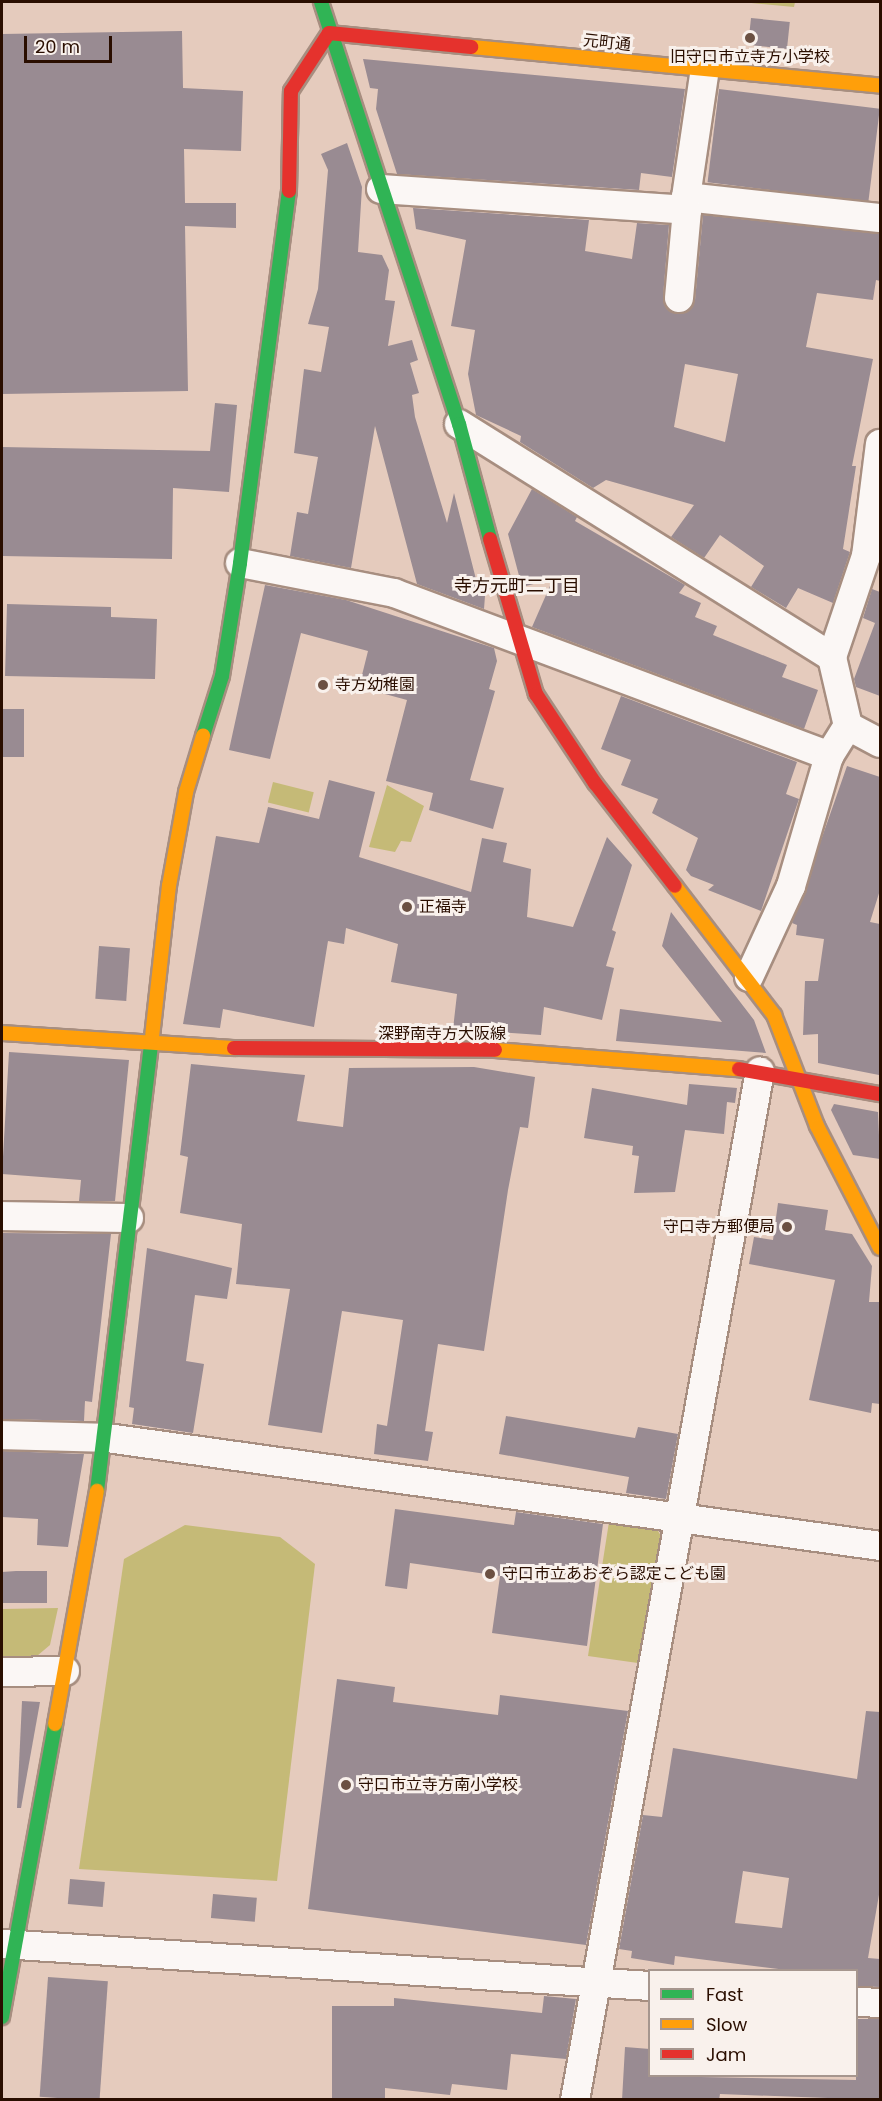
<!DOCTYPE html>
<meta charset="utf-8">
<style>
body{margin:0}
#map{position:relative;width:882px;height:2101px;overflow:hidden;background:#e5cbbd;font-family:Poppins,"Noto Sans JP",sans-serif}
div>[style]{position:absolute}
[style*='--x']{left:calc(var(--x)*1px);top:calc(var(--y)*1px);width:calc(var(--w)*1px);rotate:calc(var(--a)*1deg)}
.green>*{inset:0;background:#c5ba77;transform-origin:0 0}
.building>*{inset:0;background:#998b92;transform-origin:0 0}
.roads{filter:drop-shadow(2px 0 #a78e80) drop-shadow(-2px 0 #a78e80) drop-shadow(0 2px #a78e80) drop-shadow(0 -2px #a78e80)}
.street>*{height:28px;margin:-14px;padding:0 14px;transform-origin:14px;border-radius:14px;background:#fbf7f5}
.fast>*{height:14px;margin:-7px;padding:0 7px;transform-origin:7px;border-radius:7px;background:#30b455}
.slow>*{height:14px;margin:-7px;padding:0 7px;transform-origin:7px;border-radius:7px;background:#ff9f0a}
.jam>*{height:14px;margin:-7px;padding:0 7px;transform-origin:7px;border-radius:7px;background:#e5322d}
.dots>*{width:16px;height:16px;translate:-50% -50%;box-sizing:border-box;border:3px solid #f9f1ec;border-radius:50%}
span{translate:-50% -50%;white-space:nowrap;text-align:center;line-height:1.15;-webkit-text-stroke:6px #f9f1ec;paint-order:stroke}
.street-label{font-size:16px;color:#2a0e00}
.poi-label{font-size:16px;color:#2a0e00}
.left{translate:0 -50%;text-align:left}
.right{translate:-100% -50%;text-align:right}
.neighbourhood-label{font-size:18px;color:#2a0e00}
.frame{position:absolute;inset:0;border:3px solid #2a0e00;pointer-events:none}
.legend{position:absolute;left:648px;top:1969px;width:210px;height:108px;box-sizing:border-box;background:#f9f1ec;border:2px solid #a6968e;margin:0;padding:8px 10px;list-style:none;font-size:18px;color:#2a0e00}
.legend li{display:flex;align-items:center;gap:12px;height:30px}
.legend b{width:30px;border:2px solid #a6968e}
.scale{position:absolute;left:24px;top:36px;width:88px;height:27px;box-sizing:border-box;border:3px solid #2a0e00;border-top:0;padding-left:8px;font-size:18px;line-height:21px;white-space:nowrap;color:#2a0e00;-webkit-text-stroke:4px #f9f1ec;paint-order:stroke}
</style>
<div id="map">
<div class="green">
<div style="clip-path:polygon(741px 2px,795px 2px,794px 7px)"></div>
<div style="left:273px;top:782px;width:42px;height:21px;rotate:14deg"></div>
<div style="clip-path:polygon(387px 785px,424px 806px,411px 842px,401px 841px,395px 852px,369px 847px)"></div>
<div style="clip-path:polygon(609px 1522px,658px 1531px,664px 1541px,645px 1664px,588px 1656px)"></div>
<div style="clip-path:polygon(185px 1525px,280px 1537px,315px 1564px,277px 1881px,79px 1869px,124px 1559px)"></div>
<div style="clip-path:polygon(58px 1608px,50px 1645px,31px 1661px,2px 1660px,2px 1609px)"></div>
</div>
<div class="building">
<div style="left:751px;top:18px;width:39px;height:27px;rotate:6deg"></div>
<div style="clip-path:polygon(182px 31px,183px 88px,243px 91px,241px 151px,184px 149px,185px 203px,236px 203px,236px 228px,185px 226px,188px 391px,2px 394px,2px 34px)"></div>
<div style="clip-path:polygon(363px 59px,685px 89px,672px 177px,641px 173px,639px 190px,397px 174px,376px 109px,378px 89px,370px 88px)"></div>
<div style="left:719px;top:89px;width:162px;height:94px;rotate:7deg"></div>
<div style="clip-path:polygon(347px 143px,362px 187px,358px 252px,382px 255px,389px 270px,385px 300px,395px 301px,388px 346px,412px 340px,418px 360px,410px 363px,419px 393px,412px 395px,415px 417px,447px 523px,454px 493px,478px 587px,481px 581px,485px 596px,484px 609px,417px 584px,375px 426px,351px 568px,290px 556px,297px 512px,308px 514px,318px 457px,294px 453px,304px 369px,321px 372px,329px 327px,308px 324px,318px 289px,328px 170px,321px 154px)"></div>
<div style="clip-path:polygon(evenodd,413px 208px,589px 220px,585px 251px,632px 259px,637px 223px,669px 225px,663px 297px,669px 311px,678px 314px,695px 300px,703px 215px,880px 234px,880px 281px,876px 280px,873px 300px,817px 293px,806px 347px,873px 359px,852px 466px,856px 466px,843px 549px,850px 552px,833px 603px,798px 588px,786px 608px,751px 587px,764px 566px,720px 535px,704px 558px,671px 537px,694px 505px,606px 480px,593px 488px,520px 442px,521px 436px,476px 415px,468px 374px,475px 330px,451px 326px,466px 240px,416px 229px,413px 208px,685px 364px,738px 374px,725px 442px,674px 427px,685px 364px)"></div>
<div style="clip-path:polygon(215px 403px,237px 405px,229px 492px,173px 488px,172px 559px,2px 556px,2px 447px,210px 451px)"></div>
<div style="clip-path:polygon(532px 489px,577px 517px,575px 521px,685px 585px,679px 593px,701px 603px,695px 617px,717px 626px,713px 635px,787px 665px,782px 677px,818px 690px,804px 729px,532px 627px,553px 579px,522px 587px,508px 534px)"></div>
<div style="clip-path:polygon(265px 585px,346px 600px,494px 648px,497px 661px,489px 689px,495px 691px,470px 780px,504px 788px,493px 829px,429px 810px,433px 793px,386px 781px,407px 700px,359px 687px,368px 651px,301px 633px,270px 759px,229px 750px)"></div>
<div style="clip-path:polygon(872px 589px,880px 592px,880px 696px,856px 687px,854px 679px,875px 623px,863px 618px)"></div>
<div style="clip-path:polygon(7px 604px,111px 607px,111px 617px,157px 619px,155px 679px,5px 676px)"></div>
<div style="clip-path:polygon(621px 696px,797px 762px,786px 794px,799px 799px,761px 911px,708px 890px,714px 885px,691px 876px,686px 870px,698px 838px,652px 813px,658px 799px,621px 785px,631px 760px,601px 749px)"></div>
<div style="left:24px;top:709px;width:48px;height:22px;rotate:90deg"></div>
<div style="clip-path:polygon(847px 766px,880px 777px,880px 890px,870px 922px,880px 924px,879px 1075px,818px 1063px,818px 1034px,803px 1035px,805px 981px,818px 981px,824px 939px,796px 935px,797px 925px,792px 923px)"></div>
<div style="clip-path:polygon(329px 780px,375px 792px,359px 857px,471px 892px,482px 838px,507px 843px,503px 862px,531px 869px,527px 917px,573px 927px,607px 837px,632px 865px,612px 930px,616px 932px,606px 966px,614px 968px,602px 1020px,544px 1007px,541px 1035px,453px 1029px,457px 994px,391px 982px,398px 944px,346px 928px,344px 944px,328px 941px,314px 1027px,223px 1009px,220px 1028px,183px 1024px,216px 836px,259px 843px,268px 807px,319px 819px)"></div>
<div style="clip-path:polygon(671px 912px,754px 1020px,766px 1053px,616px 1041px,620px 1009px,722px 1022px,662px 946px)"></div>
<div style="left:99px;top:946px;width:31px;height:53px;rotate:4deg"></div>
<div style="clip-path:polygon(9px 1052px,129px 1060px,115px 1201px,79px 1201px,81px 1180px,2px 1174px)"></div>
<div style="clip-path:polygon(191px 1064px,305px 1075px,297px 1121px,343px 1127px,349px 1068px,474px 1067px,535px 1077px,528px 1128px,520px 1127px,508px 1190px,484px 1351px,438px 1344px,425px 1431px,433px 1432px,428px 1461px,374px 1454px,377px 1424px,387px 1426px,403px 1320px,342px 1311px,322px 1433px,268px 1425px,290px 1289px,236px 1284px,242px 1224px,180px 1213px,188px 1157px,180px 1155px)"></div>
<div style="clip-path:polygon(689px 1084px,737px 1088px,735px 1103px,727px 1102px,724px 1134px,685px 1130px,675px 1192px,634px 1193px,639px 1156px,632px 1155px,633px 1146px,584px 1138px,592px 1088px,687px 1105px)"></div>
<div style="clip-path:polygon(834px 1104px,878px 1112px,880px 1159px,853px 1155px,831px 1110px)"></div>
<div style="clip-path:polygon(778px 1203px,828px 1210px,825px 1230px,852px 1234px,872px 1266px,869px 1302px,880px 1302px,880px 1404px,872px 1403px,871px 1413px,809px 1400px,835px 1280px,749px 1264px,754px 1237px,773px 1240px)"></div>
<div style="clip-path:polygon(2px 1233px,111px 1234px,92px 1402px,85px 1401px,84px 1421px,2px 1419px)"></div>
<div style="clip-path:polygon(147px 1248px,232px 1268px,227px 1299px,195px 1295px,186px 1361px,204px 1364px,193px 1433px,132px 1424px,134px 1408px,129px 1407px)"></div>
<div style="clip-path:polygon(506px 1416px,635px 1438px,638px 1427px,678px 1434px,666px 1499px,626px 1493px,629px 1477px,499px 1454px)"></div>
<div style="clip-path:polygon(2px 1451px,84px 1454px,68px 1547px,37px 1545px,38px 1519px,2px 1517px)"></div>
<div style="clip-path:polygon(395px 1509px,514px 1525px,516px 1512px,603px 1524px,587px 1646px,492px 1633px,500px 1576px,410px 1563px,407px 1589px,385px 1586px)"></div>
<div style="clip-path:polygon(16px 1571px,47px 1571px,47px 1603px,2px 1603px,2px 1572px)"></div>
<div style="clip-path:polygon(337px 1679px,395px 1687px,393px 1702px,498px 1715px,500px 1695px,628px 1711px,586px 1945px,308px 1909px)"></div>
<div style="clip-path:polygon(22px 1701px,40px 1702px,21px 1808px,17px 1808px)"></div>
<div style="clip-path:polygon(evenodd,866px 1711px,880px 1712px,880px 1889px,868px 1958px,880px 1959px,880px 1987px,856px 1986px,856px 1971px,795px 1971px,675px 1956px,674px 1965px,631px 1958px,632px 1951px,619px 1949px,643px 1815px,662px 1817px,673px 1748px,857px 1779px,866px 1711px,743px 1871px,789px 1878px,782px 1928px,735px 1923px,743px 1871px)"></div>
<div style="left:70px;top:1879px;width:35px;height:25px;rotate:5deg"></div>
<div style="left:213px;top:1894px;width:44px;height:24px;rotate:5deg"></div>
<div style="left:48px;top:1977px;width:60px;height:120px;rotate:4deg"></div>
<div style="clip-path:polygon(544px 1996px,576px 1999px,566px 2059px,511px 2054px,507px 2090px,452px 2084px,450px 2095px,385px 2088px,385px 2100px,332px 2100px,332px 2006px,394px 2006px,394px 1998px,542px 2013px)"></div>
<div style="clip-path:polygon(856px 2019px,880px 2019px,880px 2100px,720px 2094px,719px 2100px,622px 2100px,625px 2047px,650px 2049px,650px 2076px,856px 2080px)"></div>
</div>
<div class="roads">
<div class="street">
<div style="--x:381;--y:189;--w:307;--a:3.9"></div>
<div style="--x:687;--y:210;--w:13;--a:-94"></div>
<div style="--x:686;--y:197;--w:195;--a:6.2"></div>
<div style="--x:686;--y:197;--w:129;--a:-81.6"></div>
<div style="--x:679;--y:298;--w:88;--a:-84.8"></div>
<div style="--x:459;--y:424;--w:440;--a:32"></div>
<div style="--x:240;--y:563;--w:157;--a:11"></div>
<div style="--x:394;--y:593;--w:465;--a:20.5"></div>
<div style="--x:848;--y:726;--w:36;--a:28"></div>
<div style="--x:749;--y:977;--w:100;--a:-65.2"></div>
<div style="--x:791;--y:886;--w:135;--a:-73.7"></div>
<div style="--x:829;--y:756;--w:36;--a:-58"></div>
<div style="--x:848;--y:726;--w:71;--a:-103.1"></div>
<div style="--x:832;--y:657;--w:107;--a:-71.4"></div>
<div style="--x:866;--y:556;--w:113;--a:-82.9"></div>
<div style="--x:2;--y:1216;--w:127;--a:0.9"></div>
<div style="--x:2;--y:1435;--w:105;--a:1.6"></div>
<div style="--x:107;--y:1438;--w:781;--a:7.95"></div>
<div style="--x:2;--y:1672;--w:63;--a:-0.9"></div>
<div style="--x:2;--y:1944;--w:649;--a:3.71"></div>
<div style="--x:856;--y:2002;--w:24;--a:2"></div>
<div style="--x:575;--y:2100;--w:1045;--a:-79.81"></div>
</div>
<div class="fast">
<div style="--x:321;--y:2;--w:444;--a:71.9"></div>
<div style="--x:459;--y:424;--w:119;--a:74.9"></div>
<div style="--x:203;--y:736;--w:63;--a:-72.4"></div>
<div style="--x:222;--y:676;--w:114;--a:-80.9"></div>
<div style="--x:240;--y:563;--w:375;--a:-82.5"></div>
<div style="--x:97;--y:1491;--w:457;--a:-83.1"></div>
<div style="--x:2;--y:2017;--w:298;--a:-79.7"></div>
</div>
<div class="slow">
<div style="--x:471;--y:47;--w:411;--a:5.4"></div>
<div style="--x:675;--y:886;--w:163;--a:52.5"></div>
<div style="--x:774;--y:1015;--w:119;--a:68.8"></div>
<div style="--x:817;--y:1126;--w:137;--a:62.7"></div>
<div style="--x:2;--y:1033;--w:232;--a:3.7"></div>
<div style="--x:152;--y:1037;--w:152;--a:-83.6"></div>
<div style="--x:169;--y:886;--w:96;--a:-79.7"></div>
<div style="--x:186;--y:792;--w:59;--a:-73.1"></div>
<div style="--x:495;--y:1050;--w:245;--a:4.5"></div>
<div style="--x:55;--y:1724;--w:237;--a:-79.8"></div>
</div>
<div class="jam">
<div style="--x:289;--y:191;--w:100;--a:-88.9"></div>
<div style="--x:291;--y:91;--w:69;--a:-56.8"></div>
<div style="--x:329;--y:33;--w:143;--a:5.6"></div>
<div style="--x:490;--y:539;--w:162;--a:73.5"></div>
<div style="--x:536;--y:694;--w:107;--a:56.5"></div>
<div style="--x:595;--y:783;--w:130;--a:52.2"></div>
<div style="--x:234;--y:1048;--w:261;--a:0.4"></div>
<div style="--x:739;--y:1069;--w:143;--a:10.1"></div>
</div>
</div>
<div class="dots">
<div style="left:750px;top:38px;background:#6b5042"></div>
<div style="left:323px;top:685px;background:#6b5042"></div>
<div style="left:407px;top:907px;background:#6b5042"></div>
<div style="left:787px;top:1227px;background:#6b5042"></div>
<div style="left:490px;top:1574px;background:#6b5042"></div>
<div style="left:346px;top:1785px;background:#6b5042"></div>
</div>
<div class="street-label">
<span style="left:607px;top:43px;rotate:6deg">元町通</span>
<span style="left:442px;top:1034px">深野南寺方大阪線</span>
</div>
<div class="poi-label">
<span style="left:750px;top:57px">旧守口市立寺方小学校</span>
<span class="left" style="left:335px;top:685px">寺方幼稚園</span>
<span class="left" style="left:419px;top:907px">正福寺</span>
<span class="right" style="left:775px;top:1227px">守口寺方郵便局</span>
<span class="left" style="left:502px;top:1574px">守口市立あおぞら認定こども園</span>
<span class="left" style="left:358px;top:1785px">守口市立寺方南小学校</span>
</div>
<div class="neighbourhood-label">
<span style="left:517px;top:586px">寺方元町二丁目</span>
</div>
<div class="frame"></div>
<ul class="legend">
<li><b style="height:8px;background:#30b455"></b>Fast</li>
<li><b style="height:8px;background:#ff9f0a"></b>Slow</li>
<li><b style="height:8px;background:#e5322d"></b>Jam</li>
</ul>
<div class="scale">20 m</div>
</div>
